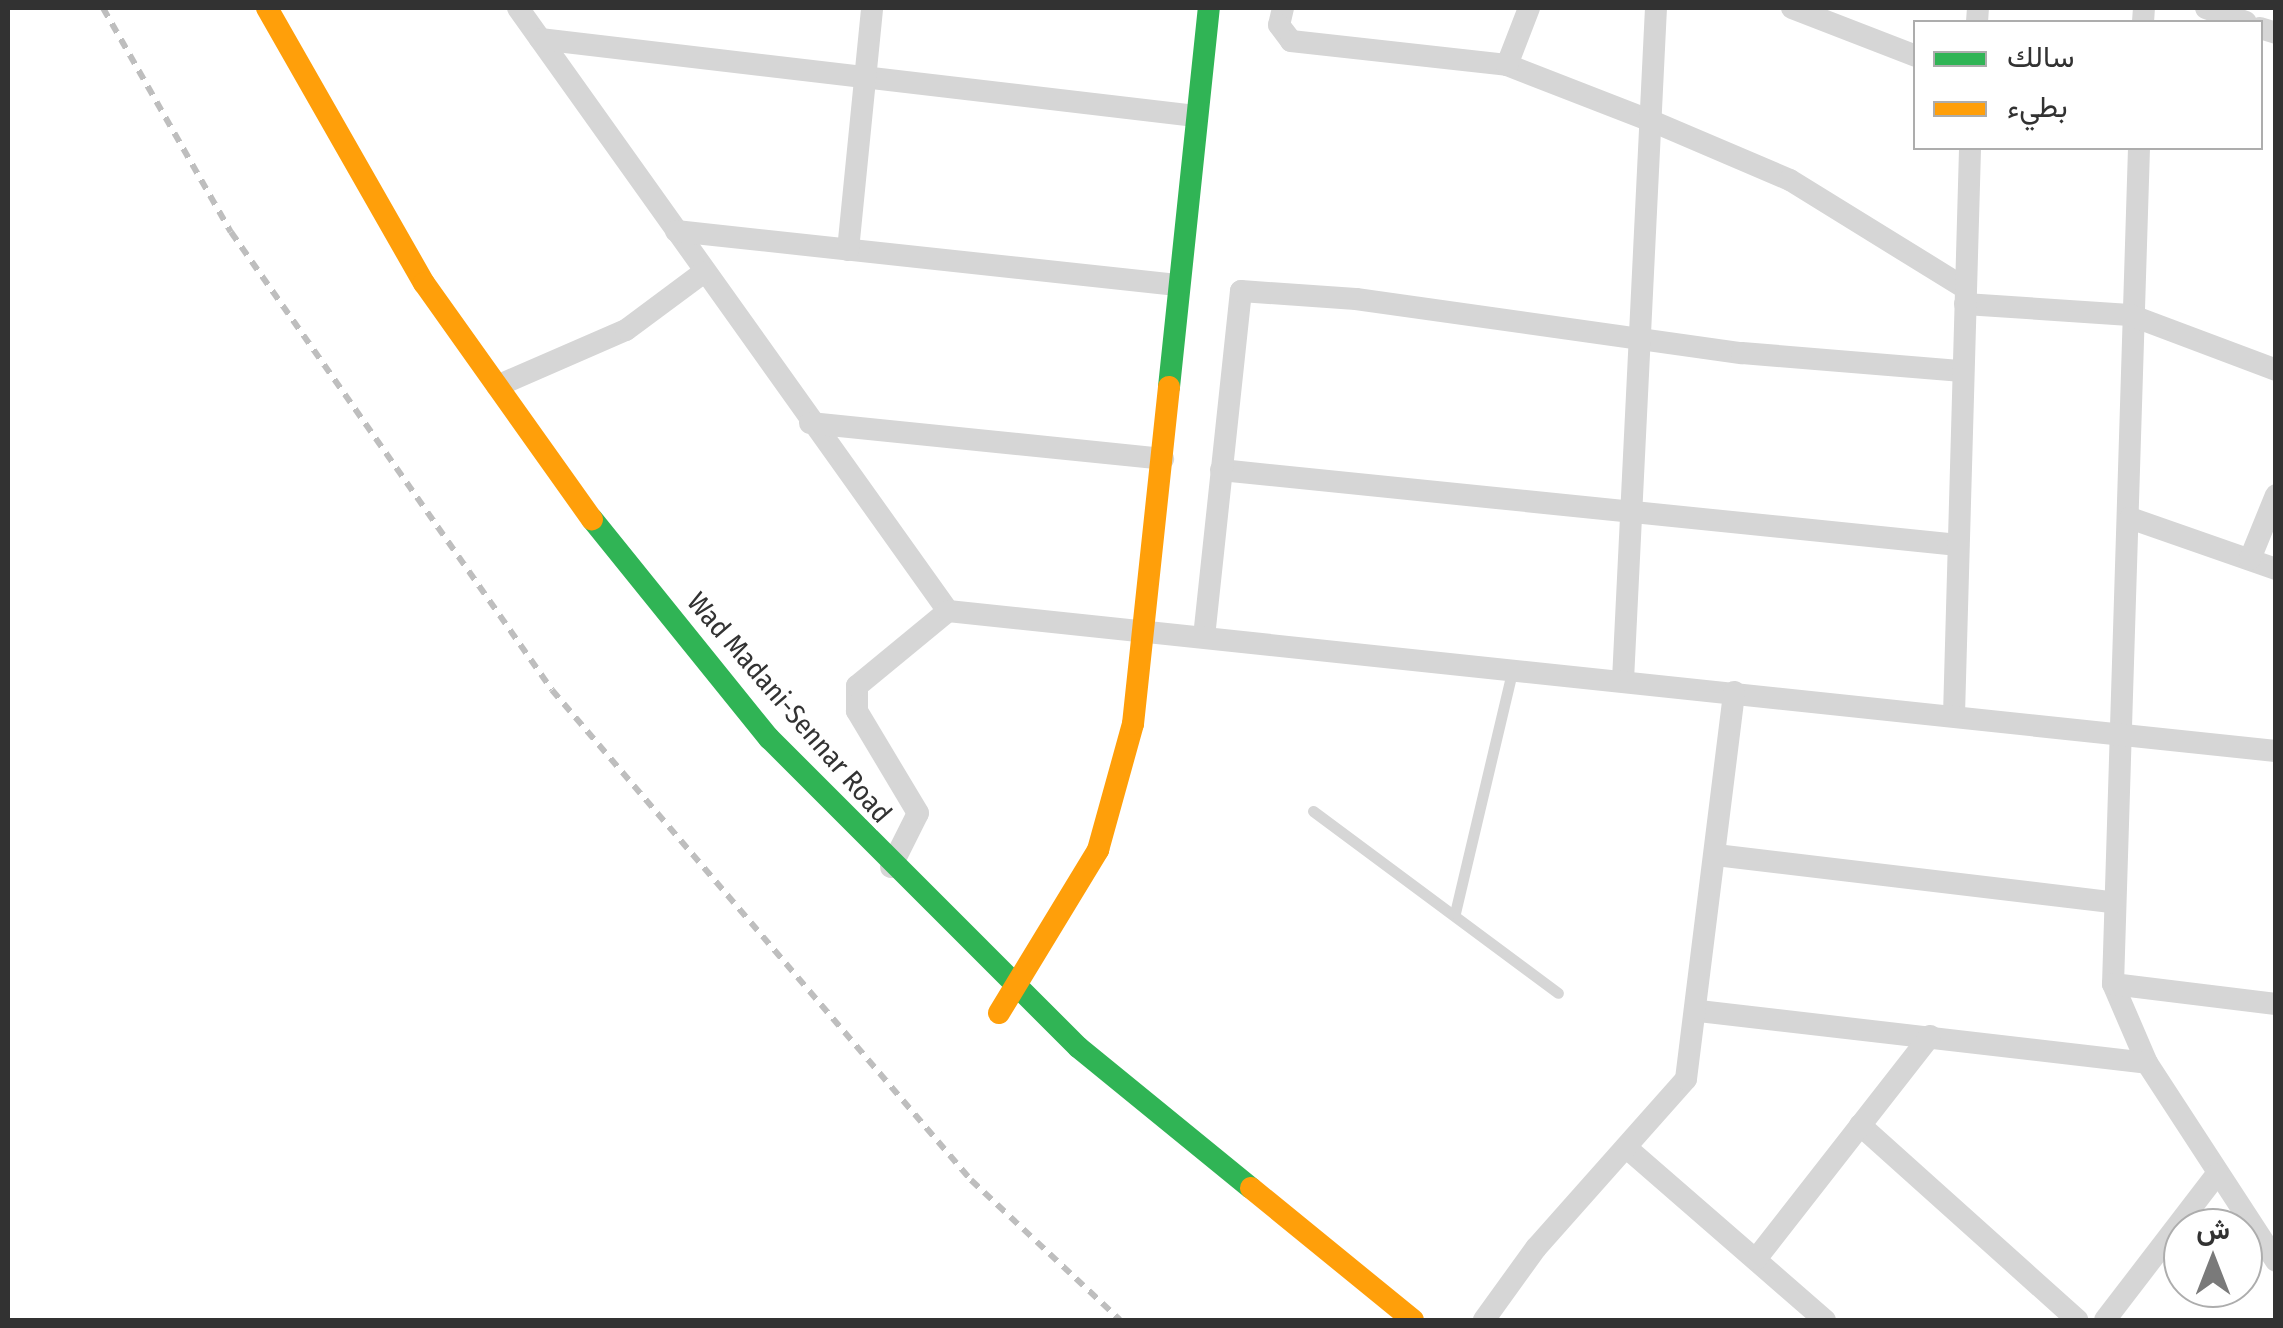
<!DOCTYPE html>
<meta charset="utf-8">
<style>
body{margin:0}
#map{position:relative;width:2283px;height:1328px;overflow:hidden;background:#fff;font-family:"Fira Sans Condensed",Vazirmatn,sans-serif}
div>[style]{position:absolute}
[style*='--x']{left:calc(var(--x)*1px);top:calc(var(--y)*1px);width:calc(var(--w)*1px);rotate:calc(var(--a)*1deg)}
.lane>*{height:11px;margin:-5.5px;padding:0 5.5px;transform-origin:5.5px;border-radius:5.5px;background:#d6d6d6}
.street>*{height:22px;margin:-11px;padding:0 11px;transform-origin:11px;border-radius:11px;background:#d6d6d6}
.fast>*{height:22px;margin:-11px;padding:0 11px;transform-origin:11px;border-radius:11px;background:#30b455}
.slow>*{height:22px;margin:-11px;padding:0 11px;transform-origin:11px;border-radius:11px;background:#ff9f0a}
.rail>*{height:6px;margin-top:-3px;transform-origin:0;background:repeating-linear-gradient(90deg,#bebebe 0 10px,transparent 0 18px)}
span{translate:-50% -50%;white-space:nowrap;text-align:center;line-height:1.15;-webkit-text-stroke:10px #fff;paint-order:stroke}
.street-label{font-size:28px;color:#323232}
.frame{position:absolute;inset:0;border:10px solid #323232;pointer-events:none}
.legend{position:absolute;left:1913px;top:20px;width:350px;height:130px;box-sizing:border-box;background:#fff;border:2px solid #adadad;margin:0;padding:12px 18px;list-style:none;font-size:30px;color:#323232}
.legend li{display:flex;align-items:center;gap:20px;height:50px}
.legend b{width:50px;border:2px solid #adadad}
.north{position:absolute;left:2163px;top:1208px;width:100px;height:100px;box-sizing:border-box;background:#fff;border:2px solid #adadad;border-radius:50%;rotate:0deg;font-size:28px;font-weight:700;line-height:40px;text-align:center;color:#323232}
.north::after{content:'';display:block;margin:auto;width:35px;height:45px;background:#7a7a7a;clip-path:polygon(50% 0,100% 100%,50% 72%,0 100%)}
</style>
<div id="map">
<div class="lane">
<div style="--x:1313;--y:811;--w:305;--a:36.6"></div>
<div style="--x:1455;--y:913;--w:248;--a:-76.7"></div>
</div>
<div class="street">
<div style="--x:518;--y:8;--w:741;--a:54.51"></div>
<div style="--x:1283;--y:8;--w:17;--a:103"></div>
<div style="--x:1279;--y:25;--w:20;--a:53"></div>
<div style="--x:1291;--y:41;--w:217;--a:6.3"></div>
<div style="--x:1507;--y:65;--w:158;--a:21.2"></div>
<div style="--x:1654;--y:122;--w:148;--a:23.1"></div>
<div style="--x:1790;--y:180;--w:206;--a:31.7"></div>
<div style="--x:1792;--y:8;--w:133;--a:21.2"></div>
<div style="--x:2206;--y:8;--w:42;--a:19.3"></div>
<div style="--x:1977;--y:22;--w:14;--a:-86"></div>
<div style="--x:2143;--y:22;--w:14;--a:-86"></div>
<div style="--x:2260;--y:28;--w:17;--a:17"></div>
<div style="--x:540;--y:39;--w:660;--a:6.7"></div>
<div style="--x:1507;--y:65;--w:61;--a:-68.9"></div>
<div style="--x:2139;--y:148;--w:836;--a:91.78"></div>
<div style="--x:2113;--y:984;--w:86;--a:66.7"></div>
<div style="--x:2147;--y:1063;--w:236;--a:56.9"></div>
<div style="--x:676;--y:231;--w:504;--a:6.15"></div>
<div style="--x:848;--y:250;--w:243;--a:-84.3"></div>
<div style="--x:1965;--y:304;--w:165;--a:3.8"></div>
<div style="--x:2130;--y:315;--w:156;--a:20.6"></div>
<div style="--x:497;--y:386;--w:141;--a:-23.5"></div>
<div style="--x:626;--y:330;--w:97;--a:-36.6"></div>
<div style="--x:810;--y:423;--w:355;--a:5.8"></div>
<div style="--x:1221;--y:470;--w:741;--a:5.81"></div>
<div style="--x:2130;--y:518;--w:155;--a:19.3"></div>
<div style="--x:2250;--y:559;--w:69;--a:-67.9"></div>
<div style="--x:1204;--y:637;--w:348;--a:-83.9"></div>
<div style="--x:1241;--y:291;--w:115;--a:4"></div>
<div style="--x:1356;--y:299;--w:390;--a:8"></div>
<div style="--x:1742;--y:353;--w:221;--a:4.7"></div>
<div style="--x:1623;--y:680;--w:673;--a:-87.19"></div>
<div style="--x:1954;--y:715;--w:567;--a:-88.38"></div>
<div style="--x:1716;--y:855;--w:400;--a:6.8"></div>
<div style="--x:891;--y:867;--w:60;--a:-63.4"></div>
<div style="--x:918;--y:813;--w:119;--a:-120.9"></div>
<div style="--x:857;--y:711;--w:25;--a:-90"></div>
<div style="--x:857;--y:686;--w:118;--a:-39.5"></div>
<div style="--x:948;--y:611;--w:1335;--a:6.02"></div>
<div style="--x:2113;--y:984;--w:164;--a:7"></div>
<div style="--x:1699;--y:1011;--w:451;--a:6.6"></div>
<div style="--x:1860;--y:1125;--w:292;--a:41.9"></div>
<div style="--x:1628;--y:1149;--w:261;--a:41"></div>
<div style="--x:1756;--y:1259;--w:283;--a:-52"></div>
<div style="--x:1484;--y:1320;--w:89;--a:-54.2"></div>
<div style="--x:1536;--y:1248;--w:226;--a:-48.4"></div>
<div style="--x:1686;--y:1079;--w:390;--a:-82.9"></div>
<div style="--x:2105;--y:1320;--w:184;--a:-52.5"></div>
</div>
<div class="fast">
<div style="--x:1169;--y:387;--w:381;--a:-84"></div>
<div style="--x:592;--y:519;--w:282;--a:51.1"></div>
<div style="--x:769;--y:738;--w:437;--a:45"></div>
<div style="--x:1078;--y:1047;--w:223;--a:39.2"></div>
</div>
<div class="slow">
<div style="--x:267;--y:8;--w:317;--a:60.3"></div>
<div style="--x:424;--y:283;--w:290;--a:54.6"></div>
<div style="--x:999;--y:1013;--w:191;--a:-58.7"></div>
<div style="--x:1098;--y:850;--w:131;--a:-74.5"></div>
<div style="--x:1133;--y:724;--w:339;--a:-83.9"></div>
<div style="--x:1251;--y:1188;--w:209;--a:39.2"></div>
</div>
<div class="rail">
<div style="--x:103;--y:8;--w:258;--a:60.3"></div>
<div style="--x:231;--y:232;--w:559;--a:54.97"></div>
<div style="--x:552;--y:690;--w:645;--a:49.47"></div>
<div style="--x:971;--y:1180;--w:204;--a:43.2"></div>
</div>
<div class="street-label">
<span style="left:789px;top:708px;rotate:49deg">Wad Madani-Sennar Road</span>
</div>
<div class="frame"></div>
<ul class="legend">
<li><b style="height:12px;background:#30b455"></b>سالك</li>
<li><b style="height:12px;background:#ff9f0a"></b>بطيء</li>
</ul>
<div class="north">ش</div>
</div>
